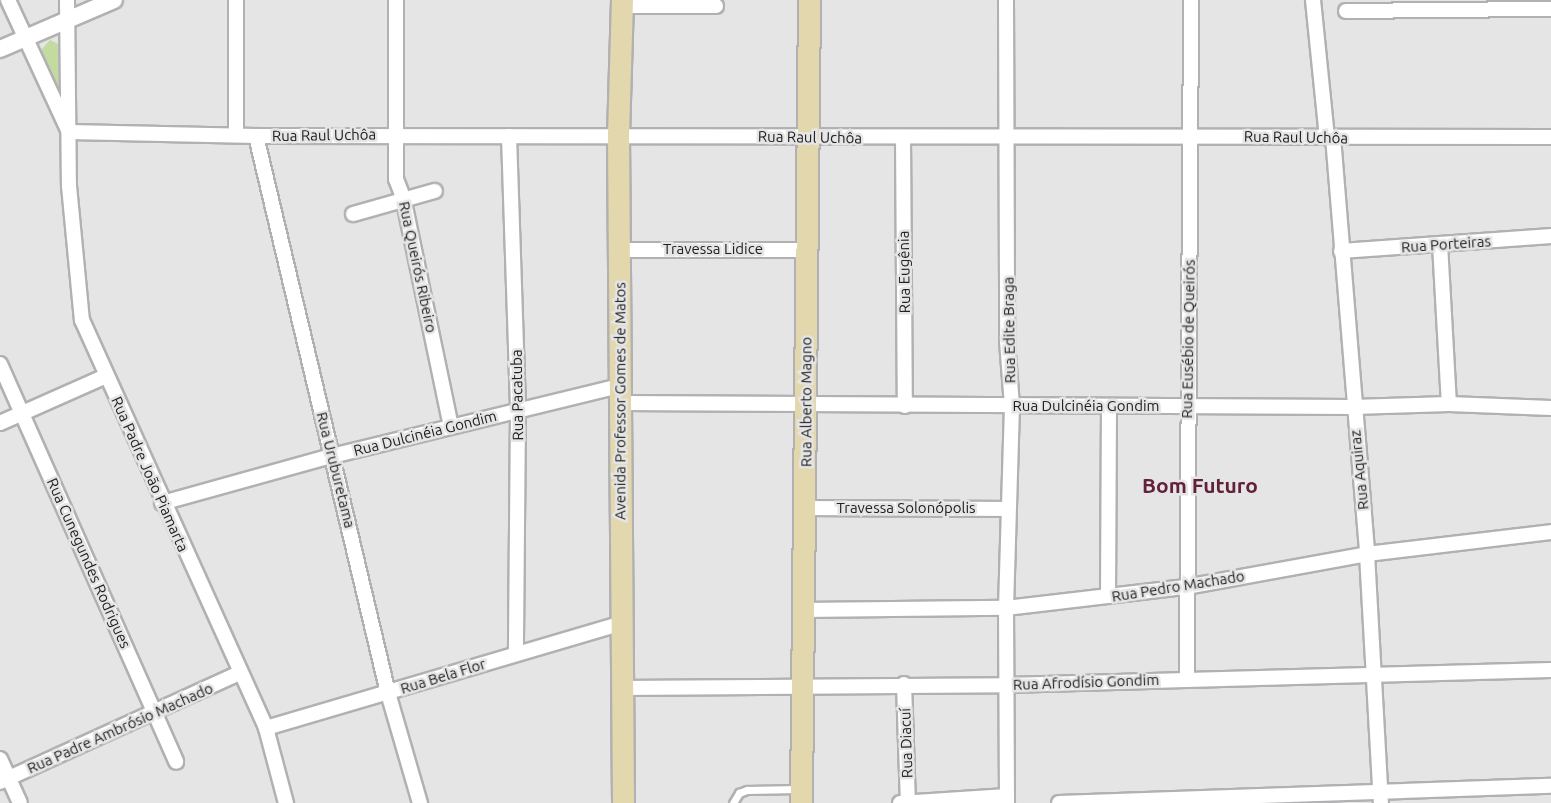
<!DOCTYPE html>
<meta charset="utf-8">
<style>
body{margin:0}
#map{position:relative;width:1551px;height:803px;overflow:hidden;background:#e5e5e6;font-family:Ubuntu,sans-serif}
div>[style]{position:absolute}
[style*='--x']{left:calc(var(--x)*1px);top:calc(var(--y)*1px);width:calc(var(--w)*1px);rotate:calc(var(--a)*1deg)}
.green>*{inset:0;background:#c3daa0}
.roads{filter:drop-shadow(2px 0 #b1b1b3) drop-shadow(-2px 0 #b1b1b3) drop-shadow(0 2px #b1b1b3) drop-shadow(0 -2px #b1b1b3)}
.service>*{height:7px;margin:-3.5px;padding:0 3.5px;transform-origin:3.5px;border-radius:3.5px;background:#fff}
.minor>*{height:14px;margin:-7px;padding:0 7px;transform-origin:7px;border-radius:7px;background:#fff}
.tertiary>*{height:16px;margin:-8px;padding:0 8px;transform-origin:8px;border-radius:8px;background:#fff}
.primary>*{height:21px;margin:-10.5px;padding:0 10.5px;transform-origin:10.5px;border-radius:10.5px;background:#e2d7ad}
span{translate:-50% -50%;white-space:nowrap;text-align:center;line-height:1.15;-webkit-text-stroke:5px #e5e5e6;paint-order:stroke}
.street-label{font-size:15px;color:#212122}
.district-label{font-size:21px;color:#622039;font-weight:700}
</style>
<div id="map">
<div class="green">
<div style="clip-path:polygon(50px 40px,58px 44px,59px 89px,41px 50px)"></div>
</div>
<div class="roads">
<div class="service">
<div style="--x:733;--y:803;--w:12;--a:-59"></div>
<div style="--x:739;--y:793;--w:9;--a:-21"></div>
<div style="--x:747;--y:790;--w:52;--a:-1.1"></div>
</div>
<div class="minor">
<div style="--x:8;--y:0;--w:145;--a:65.2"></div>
<div style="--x:69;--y:132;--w:187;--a:1.2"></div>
<div style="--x:256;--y:136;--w:1295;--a:0.04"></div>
<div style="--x:67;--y:0;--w:186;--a:89.4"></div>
<div style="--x:69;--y:186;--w:135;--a:84.5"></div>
<div style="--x:82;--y:320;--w:448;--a:65.7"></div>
<div style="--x:266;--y:728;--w:78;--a:75.1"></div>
<div style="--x:236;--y:0;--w:135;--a:90"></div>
<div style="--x:396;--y:0;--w:179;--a:90"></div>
<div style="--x:396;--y:179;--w:19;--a:69"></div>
<div style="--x:403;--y:197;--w:234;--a:78.2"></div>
<div style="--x:1006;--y:0;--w:341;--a:89.8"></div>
<div style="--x:1007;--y:341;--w:65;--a:85.6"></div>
<div style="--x:1012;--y:406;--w:202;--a:91.7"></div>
<div style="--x:1006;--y:608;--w:195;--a:89.7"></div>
<div style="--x:1313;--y:0;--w:138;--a:84.2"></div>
<div style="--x:622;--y:6;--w:94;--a:0"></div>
<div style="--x:1346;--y:11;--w:205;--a:-0.6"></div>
<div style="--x:256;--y:136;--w:572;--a:76.67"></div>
<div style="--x:388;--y:693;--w:115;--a:73.8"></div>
<div style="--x:509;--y:136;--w:275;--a:88.1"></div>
<div style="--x:518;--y:411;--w:243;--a:90.5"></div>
<div style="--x:1333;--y:137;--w:418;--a:85.3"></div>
<div style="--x:1367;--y:554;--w:249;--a:86.8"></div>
<div style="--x:903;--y:138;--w:268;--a:89.6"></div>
<div style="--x:353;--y:214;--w:85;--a:-15.7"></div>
<div style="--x:1440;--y:244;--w:160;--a:86.8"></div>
<div style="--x:620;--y:250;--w:186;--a:0"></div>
<div style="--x:1341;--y:251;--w:211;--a:-4.1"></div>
<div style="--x:0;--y:364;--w:435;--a:66.1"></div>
<div style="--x:621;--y:403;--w:732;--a:0.31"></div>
<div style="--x:1353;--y:407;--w:96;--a:-1.8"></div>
<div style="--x:1449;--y:404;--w:102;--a:2.2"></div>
<div style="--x:0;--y:423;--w:116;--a:-23.9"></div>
<div style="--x:162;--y:503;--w:176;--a:-15.5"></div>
<div style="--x:332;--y:456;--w:296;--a:-13.7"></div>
<div style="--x:805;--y:508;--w:203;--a:0.3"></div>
<div style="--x:1108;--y:596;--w:190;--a:-89.7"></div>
<div style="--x:802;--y:610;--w:204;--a:-0.6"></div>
<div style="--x:1006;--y:608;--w:181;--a:-6.7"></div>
<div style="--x:1186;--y:587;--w:184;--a:-10.3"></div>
<div style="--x:1367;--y:554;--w:185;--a:-6.8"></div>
<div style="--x:1187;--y:679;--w:679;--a:-89.66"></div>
<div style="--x:904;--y:684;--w:119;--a:88.1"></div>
<div style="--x:621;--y:688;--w:386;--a:-0.4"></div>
<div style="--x:1007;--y:685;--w:544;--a:-1.58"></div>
<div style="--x:266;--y:728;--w:369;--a:-16.4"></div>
<div style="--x:0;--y:759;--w:48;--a:65.6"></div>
<div style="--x:0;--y:782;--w:263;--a:-24.5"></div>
<div style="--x:900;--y:803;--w:107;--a:-3.7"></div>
<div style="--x:1059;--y:803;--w:492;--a:-2"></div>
</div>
<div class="tertiary">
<div style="--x:0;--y:49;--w:124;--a:-23.3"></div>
</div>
<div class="primary">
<div style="--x:622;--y:0;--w:135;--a:91.7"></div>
<div style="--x:618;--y:135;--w:668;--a:89.57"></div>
<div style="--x:801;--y:803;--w:803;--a:-89.43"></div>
</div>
</div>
<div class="street-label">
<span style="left:324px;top:135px;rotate:-1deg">Rua Raul Uchôa</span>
<span style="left:810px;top:137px;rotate:1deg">Rua Raul Uchôa</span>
<span style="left:1296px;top:137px;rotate:1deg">Rua Raul Uchôa</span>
<span style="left:1446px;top:244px;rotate:-4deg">Rua Porteiras</span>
<span style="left:713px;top:249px">Travessa Lidice</span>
<span style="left:418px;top:267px;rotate:78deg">Rua Queirós Ribeiro</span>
<span style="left:904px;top:272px;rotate:-91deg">Rua Eugênia</span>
<span style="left:1009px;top:330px;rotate:-91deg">Rua Edite Braga</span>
<span style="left:1188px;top:339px;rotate:-89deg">Rua Eusébio de Queirós</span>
<span style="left:517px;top:395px;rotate:-91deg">Rua Pacatuba</span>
<span style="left:620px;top:401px;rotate:-90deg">Avenida Professor Gomes de Matos</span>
<span style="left:806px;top:402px;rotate:-90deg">Rua Alberto Magno</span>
<span style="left:1086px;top:406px">Rua Dulcinéia Gondim</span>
<span style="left:425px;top:433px;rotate:-14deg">Rua Dulcinéia Gondim</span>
<span style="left:336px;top:470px;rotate:76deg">Rua Uruburetama</span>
<span style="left:1359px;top:470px;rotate:-96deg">Rua Aquiraz</span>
<span style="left:150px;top:474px;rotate:66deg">Rua Padre João Piamarta</span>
<span style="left:906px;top:508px">Travessa Solonópolis</span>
<span style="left:89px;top:563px;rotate:66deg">Rua Cunegundes Rodrigues</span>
<span style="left:1178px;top:586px;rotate:-9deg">Rua Pedro Machado</span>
<span style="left:443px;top:676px;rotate:-17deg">Rua Bela Flor</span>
<span style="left:1086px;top:682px;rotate:-2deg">Rua Afrodísio Gondim</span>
<span style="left:120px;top:728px;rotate:-24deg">Rua Padre Ambrósio Machado</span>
<span style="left:906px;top:743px;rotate:-92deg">Rua Diacuí</span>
</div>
<div class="district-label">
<span style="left:1200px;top:485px">Bom Futuro</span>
</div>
</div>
